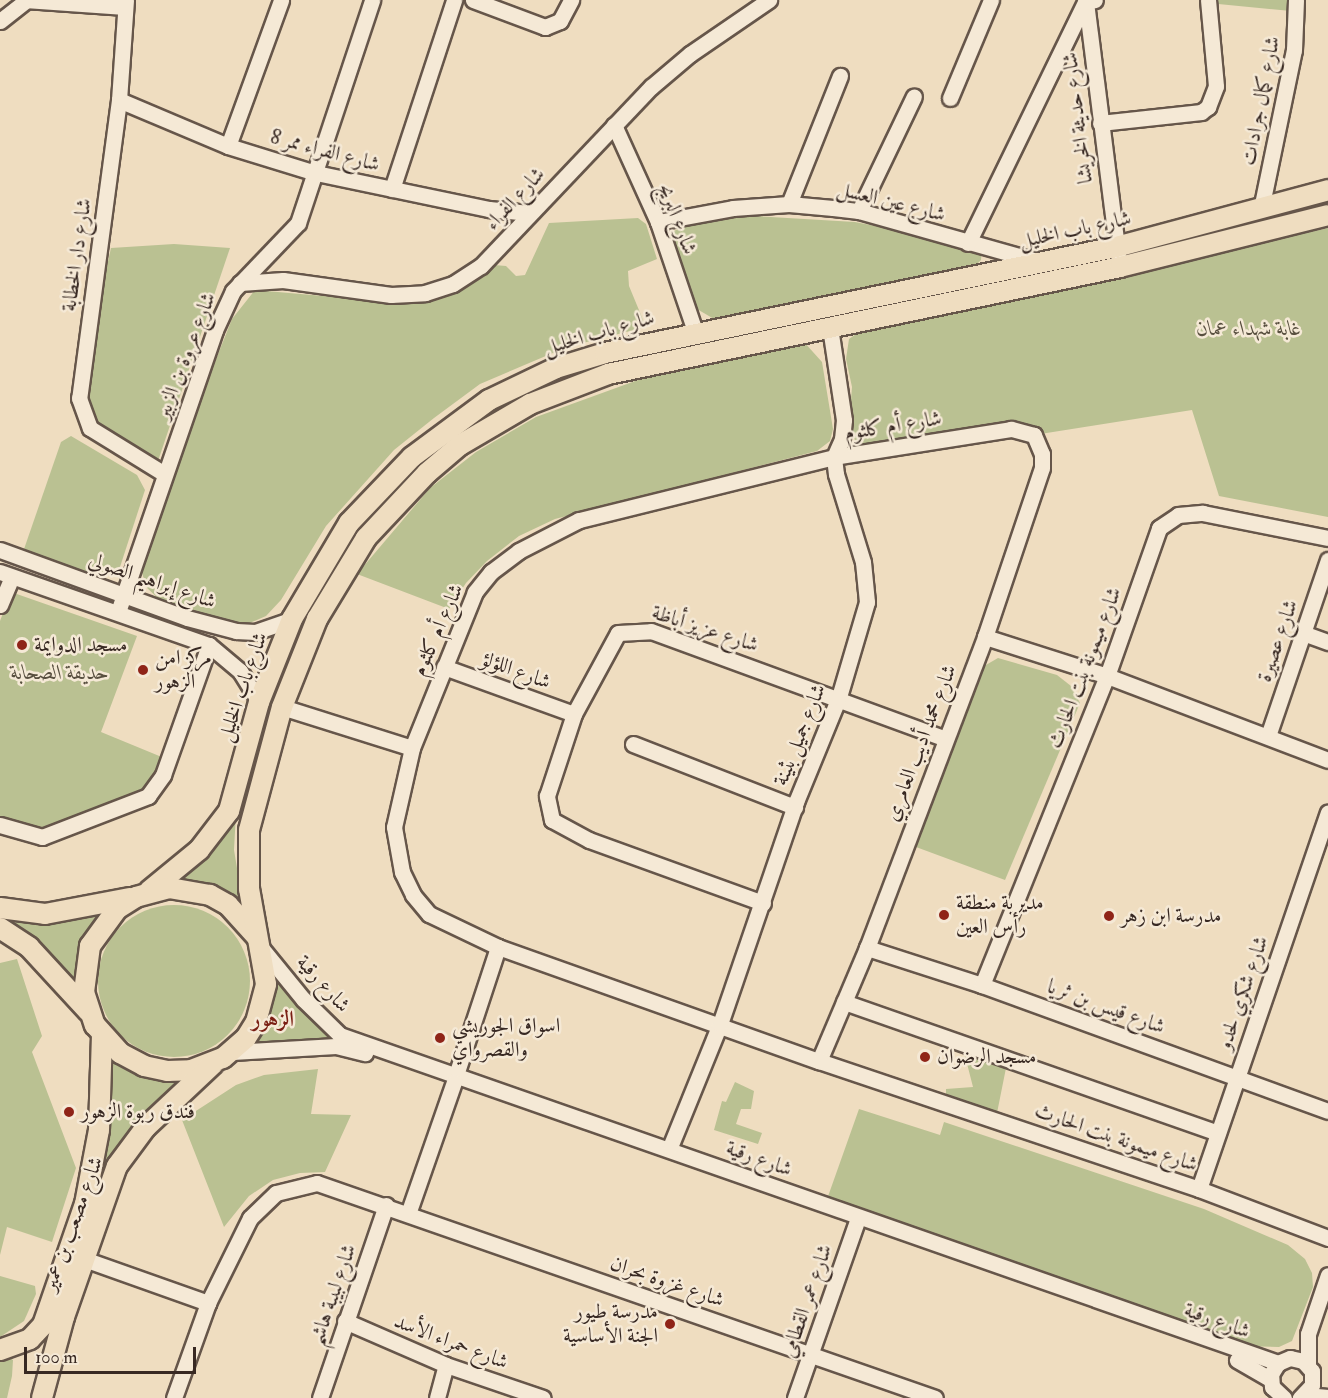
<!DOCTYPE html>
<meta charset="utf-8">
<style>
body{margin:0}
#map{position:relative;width:1328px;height:1398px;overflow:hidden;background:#efddc0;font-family:"IM FELL Double Pica",Amiri,serif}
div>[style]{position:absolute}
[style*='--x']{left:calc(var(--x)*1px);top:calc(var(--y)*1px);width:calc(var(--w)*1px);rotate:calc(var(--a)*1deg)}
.green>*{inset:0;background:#bac192}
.round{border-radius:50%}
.roads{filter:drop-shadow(2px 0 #66564a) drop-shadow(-2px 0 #66564a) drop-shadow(0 2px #66564a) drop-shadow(0 -2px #66564a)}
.minor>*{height:15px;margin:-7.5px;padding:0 7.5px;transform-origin:7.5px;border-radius:7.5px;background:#f5e9d6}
.major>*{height:20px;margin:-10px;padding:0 10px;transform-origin:10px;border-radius:10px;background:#efddc0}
.dots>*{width:16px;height:16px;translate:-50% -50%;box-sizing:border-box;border:3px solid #f5e9d6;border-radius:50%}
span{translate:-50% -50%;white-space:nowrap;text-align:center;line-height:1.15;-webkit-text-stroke:5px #f5e9d6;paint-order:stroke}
.street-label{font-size:21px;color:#382923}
.park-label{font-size:21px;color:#584f3f;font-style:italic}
.poi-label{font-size:21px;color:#382923}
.left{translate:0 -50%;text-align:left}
.right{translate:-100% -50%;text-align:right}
.neighbourhood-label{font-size:22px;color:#7a1f14;font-weight:700}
.scale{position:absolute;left:24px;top:1347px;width:172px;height:27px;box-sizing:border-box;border:3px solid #382923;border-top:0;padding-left:8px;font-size:18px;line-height:21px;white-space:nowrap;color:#382923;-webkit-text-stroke:4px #f5e9d6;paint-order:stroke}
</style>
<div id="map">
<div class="green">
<div style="clip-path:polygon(1208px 0,1289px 0,1291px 11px,1208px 3px)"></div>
<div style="clip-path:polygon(738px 215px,855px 222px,982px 247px,981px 260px,974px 267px,714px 319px,685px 302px,670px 233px,692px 222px)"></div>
<div style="clip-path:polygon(638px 218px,646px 224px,657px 259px,628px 271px,629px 286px,646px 327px,567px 347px,480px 384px,434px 418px,394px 450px,326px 526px,281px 600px,266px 616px,245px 625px,211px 618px,160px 600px,146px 587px,140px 565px,172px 470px,232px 319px,255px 290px,380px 301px,433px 299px,471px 283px,494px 265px,506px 266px,516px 276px,525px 275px,549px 223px)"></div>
<div style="clip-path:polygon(1328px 228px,1328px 517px,1219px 496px,1192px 410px,1034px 435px,1023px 432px,895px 448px,856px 443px,849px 425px,852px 387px,846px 359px,849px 339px,856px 334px)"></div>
<div style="clip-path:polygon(174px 244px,230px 248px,158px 461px,109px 433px,88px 414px,84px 394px,90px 342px,111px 248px)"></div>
<div style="clip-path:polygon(804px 342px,822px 362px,833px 429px,830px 441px,817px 451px,555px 519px,519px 536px,487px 561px,466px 583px,449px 609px,357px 574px,430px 488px,476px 452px,536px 417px,649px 376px)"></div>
<div style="clip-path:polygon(71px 436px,137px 475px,145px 490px,120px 567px,107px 576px,93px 576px,23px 552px,61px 442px)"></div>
<div style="clip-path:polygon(11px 592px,137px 636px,101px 732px,169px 760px,139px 806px,34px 833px,0 821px,0 621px)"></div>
<div style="clip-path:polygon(998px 658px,1057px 675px,1071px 686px,1080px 703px,1005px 880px,916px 847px,959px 717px,979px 669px)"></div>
<div style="clip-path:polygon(236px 813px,234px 850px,244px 910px,168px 882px)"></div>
<div class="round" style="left:98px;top:905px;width:152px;height:152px"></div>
<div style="clip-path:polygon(106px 909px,89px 928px,81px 950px,79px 994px,0 924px,0 918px,30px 921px)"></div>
<div style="clip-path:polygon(17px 959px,42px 1036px,32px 1052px,76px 1168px,52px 1242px,7px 1227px,0 1255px,0 963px)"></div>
<div style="clip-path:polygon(280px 977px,333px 1039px,250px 1046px,264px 1025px)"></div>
<div style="clip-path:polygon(104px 1052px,194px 1074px,123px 1139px,98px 1184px)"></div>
<div style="clip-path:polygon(964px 1052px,1006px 1068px,997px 1113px,946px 1094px,946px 1089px,973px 1087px)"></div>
<div style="clip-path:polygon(318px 1069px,311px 1114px,351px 1115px,325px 1172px,300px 1173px,273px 1180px,249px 1196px,224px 1227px,182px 1120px,236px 1085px,264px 1075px)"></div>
<div style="clip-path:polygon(735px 1082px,754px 1091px,751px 1109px,741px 1109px,736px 1124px,762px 1133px,758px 1144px,714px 1130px,722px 1101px,726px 1102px)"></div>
<div style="clip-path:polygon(859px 1109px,940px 1135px,944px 1122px,1204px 1209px,1288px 1245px,1305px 1259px,1312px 1273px,1313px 1287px,1292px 1341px,1279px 1347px,1235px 1346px,826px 1202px)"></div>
<div style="clip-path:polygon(0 1276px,35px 1286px,36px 1294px,24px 1321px,0 1337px)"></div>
<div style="clip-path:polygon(8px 1357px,13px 1360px,12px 1376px,7px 1398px,0 1398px,0 1358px)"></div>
</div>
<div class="roads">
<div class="minor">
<div style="--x:25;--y:0;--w:100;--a:4"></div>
<div style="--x:126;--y:0;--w:100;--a:94"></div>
<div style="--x:119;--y:100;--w:301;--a:97.6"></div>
<div style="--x:79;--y:398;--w:32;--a:70"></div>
<div style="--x:90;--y:428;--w:86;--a:31.7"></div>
<div style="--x:473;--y:0;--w:77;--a:20.6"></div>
<div style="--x:545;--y:27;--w:16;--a:-22"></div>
<div style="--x:560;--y:21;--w:24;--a:-62"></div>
<div style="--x:1086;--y:2;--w:255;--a:82.8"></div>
<div style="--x:0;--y:21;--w:33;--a:-38"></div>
<div style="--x:950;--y:98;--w:106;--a:-67.3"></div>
<div style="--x:119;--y:100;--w:118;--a:22.9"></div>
<div style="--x:228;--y:146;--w:92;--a:17.1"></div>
<div style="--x:316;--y:173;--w:177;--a:11.8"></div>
<div style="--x:489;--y:209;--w:40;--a:5.7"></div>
<div style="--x:1100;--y:123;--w:102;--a:-6.2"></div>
<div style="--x:1201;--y:112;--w:9;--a:-36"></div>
<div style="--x:1208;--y:107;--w:22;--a:-69"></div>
<div style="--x:1216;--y:86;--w:86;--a:-95.3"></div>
<div style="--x:614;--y:125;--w:107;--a:65.6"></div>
<div style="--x:658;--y:222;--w:115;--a:71.3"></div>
<div style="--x:228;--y:146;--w:155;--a:-70"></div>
<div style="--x:392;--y:189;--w:199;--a:-71.8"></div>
<div style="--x:789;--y:204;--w:138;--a:-68.3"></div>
<div style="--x:1261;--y:209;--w:162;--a:-78.3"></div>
<div style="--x:1294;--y:50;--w:50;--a:-87.7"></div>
<div style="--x:859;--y:211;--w:127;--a:-64.4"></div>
<div style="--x:658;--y:222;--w:76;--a:-10.6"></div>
<div style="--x:733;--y:208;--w:56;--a:-4.1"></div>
<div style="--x:789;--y:204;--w:44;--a:5.2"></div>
<div style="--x:833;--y:208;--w:26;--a:7"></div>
<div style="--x:859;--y:211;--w:189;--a:15.7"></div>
<div style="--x:968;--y:243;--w:268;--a:-64.1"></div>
<div style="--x:1085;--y:2;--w:10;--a:-11"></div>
<div style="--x:240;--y:283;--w:43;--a:-4"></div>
<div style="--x:283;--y:280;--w:109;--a:7.9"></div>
<div style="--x:391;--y:295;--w:34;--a:-3"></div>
<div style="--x:425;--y:293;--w:29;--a:-18"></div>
<div style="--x:453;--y:284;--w:33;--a:-33"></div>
<div style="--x:481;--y:266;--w:247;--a:-46.5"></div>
<div style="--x:651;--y:87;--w:51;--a:-40.2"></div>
<div style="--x:690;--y:54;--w:96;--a:-34.4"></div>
<div style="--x:0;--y:550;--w:199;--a:20"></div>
<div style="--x:187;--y:618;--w:51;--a:14.9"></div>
<div style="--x:236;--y:631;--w:19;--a:3"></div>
<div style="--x:255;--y:632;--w:39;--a:-19"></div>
<div style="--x:0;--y:572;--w:221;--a:19.3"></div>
<div style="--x:209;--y:645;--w:40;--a:40"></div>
<div style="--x:240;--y:671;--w:36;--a:58"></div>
<div style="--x:0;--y:605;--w:30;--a:-67"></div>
<div style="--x:118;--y:612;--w:298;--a:-71"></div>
<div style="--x:215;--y:330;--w:43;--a:-65.2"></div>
<div style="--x:233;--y:291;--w:94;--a:-46.3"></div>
<div style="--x:298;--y:223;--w:235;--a:-71.6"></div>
<div style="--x:1303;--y:633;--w:27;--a:20"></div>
<div style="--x:985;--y:637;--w:128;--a:17.7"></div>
<div style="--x:1107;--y:676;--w:236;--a:20.8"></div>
<div style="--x:444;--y:667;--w:138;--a:19.9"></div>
<div style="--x:282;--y:707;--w:136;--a:17.5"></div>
<div style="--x:1268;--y:736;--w:186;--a:-71.2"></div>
<div style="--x:633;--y:744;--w:174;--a:21.3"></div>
<div style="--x:0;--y:825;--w:44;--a:15.9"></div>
<div style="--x:42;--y:837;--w:114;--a:-21.1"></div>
<div style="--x:148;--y:796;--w:26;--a:-54"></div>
<div style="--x:163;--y:775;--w:138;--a:-70.5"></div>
<div style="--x:763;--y:903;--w:185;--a:-160.1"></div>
<div style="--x:589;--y:840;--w:42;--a:-151.6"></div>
<div style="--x:552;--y:820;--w:25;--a:-102"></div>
<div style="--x:547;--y:796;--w:86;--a:-71.8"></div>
<div style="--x:574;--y:714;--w:92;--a:-61.5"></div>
<div style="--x:618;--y:633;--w:33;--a:-3"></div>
<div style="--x:651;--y:631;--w:312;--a:20.1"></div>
<div style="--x:259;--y:945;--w:70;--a:50.8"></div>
<div style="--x:303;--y:999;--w:52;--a:44.2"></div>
<div style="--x:340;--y:1035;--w:994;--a:19.27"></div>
<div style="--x:867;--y:948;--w:121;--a:17.8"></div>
<div style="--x:982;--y:985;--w:368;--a:20"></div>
<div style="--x:982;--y:985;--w:333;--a:-68"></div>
<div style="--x:1107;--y:676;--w:157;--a:-70.6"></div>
<div style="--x:1159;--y:528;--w:23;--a:-34"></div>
<div style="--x:1178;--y:515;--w:25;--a:-5"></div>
<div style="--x:1203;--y:513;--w:127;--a:11.3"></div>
<div style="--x:844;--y:1002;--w:396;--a:19.3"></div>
<div style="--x:232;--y:1052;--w:104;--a:-3.3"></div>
<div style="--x:336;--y:1046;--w:30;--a:14"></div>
<div style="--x:819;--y:1061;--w:123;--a:-67"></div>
<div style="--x:867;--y:948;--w:333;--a:-69.2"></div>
<div style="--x:985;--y:637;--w:178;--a:-71.4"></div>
<div style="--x:1042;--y:468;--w:14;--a:-90"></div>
<div style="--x:1042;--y:454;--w:21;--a:-113"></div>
<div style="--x:1034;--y:435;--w:24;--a:-165"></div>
<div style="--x:1011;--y:429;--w:179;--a:171"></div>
<div style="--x:834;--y:457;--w:263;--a:166.1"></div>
<div style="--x:579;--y:520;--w:68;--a:152.7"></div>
<div style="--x:519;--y:551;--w:35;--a:143"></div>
<div style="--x:491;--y:572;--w:26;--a:129"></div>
<div style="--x:475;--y:592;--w:168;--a:112"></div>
<div style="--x:412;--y:748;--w:81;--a:102.8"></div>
<div style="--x:394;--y:827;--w:46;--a:79.9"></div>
<div style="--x:402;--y:872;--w:25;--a:64"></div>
<div style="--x:413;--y:895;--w:25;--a:50"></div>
<div style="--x:429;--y:914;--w:76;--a:25.6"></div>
<div style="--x:498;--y:947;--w:341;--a:19.6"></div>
<div style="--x:819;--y:1061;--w:401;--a:18.6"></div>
<div style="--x:1199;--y:1189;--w:138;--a:20.8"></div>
<div style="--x:456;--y:1075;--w:135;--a:-71.8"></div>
<div style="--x:670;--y:1147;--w:133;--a:-67.9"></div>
<div style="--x:720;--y:1024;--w:235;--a:-71.1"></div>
<div style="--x:796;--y:802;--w:113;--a:-67.7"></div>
<div style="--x:839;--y:697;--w:99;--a:-73.6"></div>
<div style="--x:867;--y:602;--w:40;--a:-95.7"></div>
<div style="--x:863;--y:562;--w:92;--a:-107.1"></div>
<div style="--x:836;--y:474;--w:17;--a:-97"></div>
<div style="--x:834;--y:457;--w:20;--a:-66"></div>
<div style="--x:842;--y:439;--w:19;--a:-84"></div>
<div style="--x:844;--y:420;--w:94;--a:-98.6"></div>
<div style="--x:1199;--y:1189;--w:398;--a:-71.1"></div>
<div style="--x:408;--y:1214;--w:140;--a:-70.8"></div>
<div style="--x:84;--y:1259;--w:132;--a:19.5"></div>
<div style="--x:345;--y:1321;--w:110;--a:23.5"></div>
<div style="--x:446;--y:1365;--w:102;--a:18.8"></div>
<div style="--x:1237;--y:1360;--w:39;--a:30"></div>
<div style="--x:1308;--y:1365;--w:31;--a:-90"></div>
<div style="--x:1308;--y:1334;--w:62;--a:-71.3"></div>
<div style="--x:1305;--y:1395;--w:23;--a:5"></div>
<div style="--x:174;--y:1398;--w:101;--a:-70.3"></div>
<div style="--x:208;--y:1303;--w:95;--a:-63.7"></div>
<div style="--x:250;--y:1218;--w:36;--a:-44"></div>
<div style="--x:276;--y:1193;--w:42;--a:-13.7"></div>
<div style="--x:317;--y:1183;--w:654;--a:19.18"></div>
<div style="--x:320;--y:1398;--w:204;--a:-71.1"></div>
<div style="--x:437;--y:1398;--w:34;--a:-75"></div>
<div style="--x:795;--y:1398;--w:191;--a:-70.7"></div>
<div style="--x:1284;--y:1398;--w:16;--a:-137"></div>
<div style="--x:1272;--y:1387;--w:13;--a:-94"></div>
<div style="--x:1271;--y:1374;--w:13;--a:-58"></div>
<div style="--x:1278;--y:1363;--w:13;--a:-23"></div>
<div style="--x:1290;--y:1358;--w:13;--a:13"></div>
<div style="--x:1303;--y:1361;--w:13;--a:48"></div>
<div style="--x:1312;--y:1371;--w:14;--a:90"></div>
<div style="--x:1312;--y:1385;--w:18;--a:133"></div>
</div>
<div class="major">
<div style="--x:149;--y:891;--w:65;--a:-39.4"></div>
<div style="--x:199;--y:850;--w:49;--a:-52.4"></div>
<div style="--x:229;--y:811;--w:113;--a:-74.6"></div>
<div style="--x:259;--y:702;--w:89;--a:-68.3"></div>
<div style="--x:292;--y:619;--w:112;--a:-59.3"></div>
<div style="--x:349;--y:523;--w:91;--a:-46.3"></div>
<div style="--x:412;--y:457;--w:96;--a:-36.5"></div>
<div style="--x:489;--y:400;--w:74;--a:-25.5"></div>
<div style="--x:556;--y:368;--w:51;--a:-17"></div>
<div style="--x:605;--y:353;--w:522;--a:-11.72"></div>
<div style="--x:1116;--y:247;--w:220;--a:-15"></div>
<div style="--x:0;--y:908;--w:45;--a:7.6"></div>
<div style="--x:45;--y:914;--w:86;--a:-10.7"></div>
<div style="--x:0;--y:928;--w:35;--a:33"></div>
<div style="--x:29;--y:947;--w:88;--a:47.3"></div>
<div style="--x:256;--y:936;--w:42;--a:-132.1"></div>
<div style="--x:228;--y:905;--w:21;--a:-151"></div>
<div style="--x:210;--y:895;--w:42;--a:-170.3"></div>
<div style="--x:169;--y:888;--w:34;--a:165"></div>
<div style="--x:136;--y:897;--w:22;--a:148"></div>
<div style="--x:117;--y:909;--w:46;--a:126.1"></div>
<div style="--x:90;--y:946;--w:46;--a:97.4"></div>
<div style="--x:84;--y:992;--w:35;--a:72"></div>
<div style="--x:95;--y:1025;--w:38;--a:48"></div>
<div style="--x:120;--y:1053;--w:27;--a:28"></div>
<div style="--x:144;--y:1066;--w:24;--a:12"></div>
<div style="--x:167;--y:1071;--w:24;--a:-2"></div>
<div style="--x:191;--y:1070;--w:34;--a:-21"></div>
<div style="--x:223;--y:1058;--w:30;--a:-41"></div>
<div style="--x:246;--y:1038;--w:19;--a:-58"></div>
<div style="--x:256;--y:1022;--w:39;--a:-75"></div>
<div style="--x:266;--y:984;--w:97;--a:-100.1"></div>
<div style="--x:249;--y:889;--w:59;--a:-90"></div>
<div style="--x:249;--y:830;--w:127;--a:-75"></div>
<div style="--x:282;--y:707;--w:95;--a:-68.3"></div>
<div style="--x:317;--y:619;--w:95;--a:-58.8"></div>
<div style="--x:366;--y:538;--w:89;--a:-46.8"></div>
<div style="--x:427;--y:473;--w:43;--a:-40.3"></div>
<div style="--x:460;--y:445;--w:81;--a:-30.4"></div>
<div style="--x:530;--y:404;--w:84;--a:-21"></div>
<div style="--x:608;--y:374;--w:523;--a:-11.8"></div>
<div style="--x:1120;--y:267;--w:214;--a:-14"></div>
<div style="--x:0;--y:1350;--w:32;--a:-20"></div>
<div style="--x:30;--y:1339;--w:19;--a:-47"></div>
<div style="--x:43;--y:1325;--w:128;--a:-70.9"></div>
<div style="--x:85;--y:1204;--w:75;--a:-79.3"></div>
<div style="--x:99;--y:1130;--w:95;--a:-88.2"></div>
<div style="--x:42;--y:1398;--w:84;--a:-74.8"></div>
<div style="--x:64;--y:1317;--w:160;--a:-70.7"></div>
<div style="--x:117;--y:1166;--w:49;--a:-53.4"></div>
<div style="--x:146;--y:1127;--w:92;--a:-43.2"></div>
</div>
</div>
<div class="dots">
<div style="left:22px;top:645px;background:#8f2418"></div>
<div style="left:143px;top:670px;background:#8f2418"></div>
<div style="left:944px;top:915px;background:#8f2418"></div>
<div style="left:1109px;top:916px;background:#8f2418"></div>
<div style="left:440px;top:1038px;background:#8f2418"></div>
<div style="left:925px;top:1057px;background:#8f2418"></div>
<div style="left:69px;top:1112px;background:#8f2418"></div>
<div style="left:670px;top:1324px;background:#8f2418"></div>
</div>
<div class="street-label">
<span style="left:1261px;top:101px;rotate:-79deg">شارع كمال جرادات</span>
<span style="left:1078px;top:118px;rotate:-97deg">شارع حديثة الخريشا</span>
<span style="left:325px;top:151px;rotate:15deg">شارع الفراء ممر 8</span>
<span style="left:515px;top:199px;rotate:-47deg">شارع الفراء</span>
<span style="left:891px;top:202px;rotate:14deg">شارع عين العسل</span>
<span style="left:677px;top:219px;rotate:69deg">شارع البريج</span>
<span style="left:1075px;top:230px;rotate:-12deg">شارع باب الخليل</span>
<span style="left:77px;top:255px;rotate:-82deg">شارع دار الخطابة</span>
<span style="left:599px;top:333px;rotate:-16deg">شارع باب الخليل</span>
<span style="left:186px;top:356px;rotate:-69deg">شارع عروة بن الزبير</span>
<span style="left:893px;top:426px;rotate:-9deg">شارع أم كلثوم</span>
<span style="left:152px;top:581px;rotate:19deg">شارع إبراهيم الصولي</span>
<span style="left:705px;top:629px;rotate:18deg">شارع عزيز أباظة</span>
<span style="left:438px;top:630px;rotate:-66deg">شارع أم كلثوم</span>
<span style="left:1278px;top:641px;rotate:-71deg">شارع عصيرة</span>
<span style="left:1085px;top:668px;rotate:-69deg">شارع ميمونة بنت الحارث</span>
<span style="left:516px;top:671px;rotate:20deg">شارع اللؤلؤ</span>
<span style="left:243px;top:687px;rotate:-71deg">شارع باب الخليل</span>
<span style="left:800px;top:735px;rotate:-68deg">شارع جميل بثينة</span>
<span style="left:921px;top:743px;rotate:-69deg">شارع محمد أديب العامري</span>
<span style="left:323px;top:984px;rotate:48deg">شارع رقية</span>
<span style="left:1243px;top:993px;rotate:-71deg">شارع شكري لحدو</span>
<span style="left:1106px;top:1007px;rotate:20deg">شارع قيس بن ثريا</span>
<span style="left:1116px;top:1138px;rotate:19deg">شارع ميمونة بنت الحارث</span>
<span style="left:759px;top:1159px;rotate:20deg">شارع رقية</span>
<span style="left:73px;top:1224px;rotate:-70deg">شارع مصعب بن عمير</span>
<span style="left:667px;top:1282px;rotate:19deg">شارع غزوة بحران</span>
<span style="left:333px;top:1295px;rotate:-71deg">شارع لبيبة هاشم</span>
<span style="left:807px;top:1301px;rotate:-71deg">شارع عمر القطامي</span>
<span style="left:1217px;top:1321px;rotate:20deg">شارع رقية</span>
<span style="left:451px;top:1342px;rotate:21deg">شارع حمراء الأسد</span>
</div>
<div class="park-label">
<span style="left:1249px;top:329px">غابة شهداء عمان</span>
<span style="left:60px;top:673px">حديقة الصحابة</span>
</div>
<div class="poi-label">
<span class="left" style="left:34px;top:645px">مسجد الدوايمة</span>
<span class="left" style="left:155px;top:670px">مركز امن<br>الزهور</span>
<span class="left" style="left:956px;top:915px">مديرية منطقة<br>رأس العين</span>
<span class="left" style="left:1121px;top:916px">مدرسة ابن زهر</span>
<span class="left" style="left:452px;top:1038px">اسواق الجوريشي<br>والقصرواي</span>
<span class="left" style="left:937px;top:1057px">مسجد الرضوان</span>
<span class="left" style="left:81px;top:1112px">فندق ربوة الزهور</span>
<span class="right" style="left:658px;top:1324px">مدرسة طيور<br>الجنة الأساسية</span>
</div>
<div class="neighbourhood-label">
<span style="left:273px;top:1020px">الزهور</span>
</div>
<div class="scale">100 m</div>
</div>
